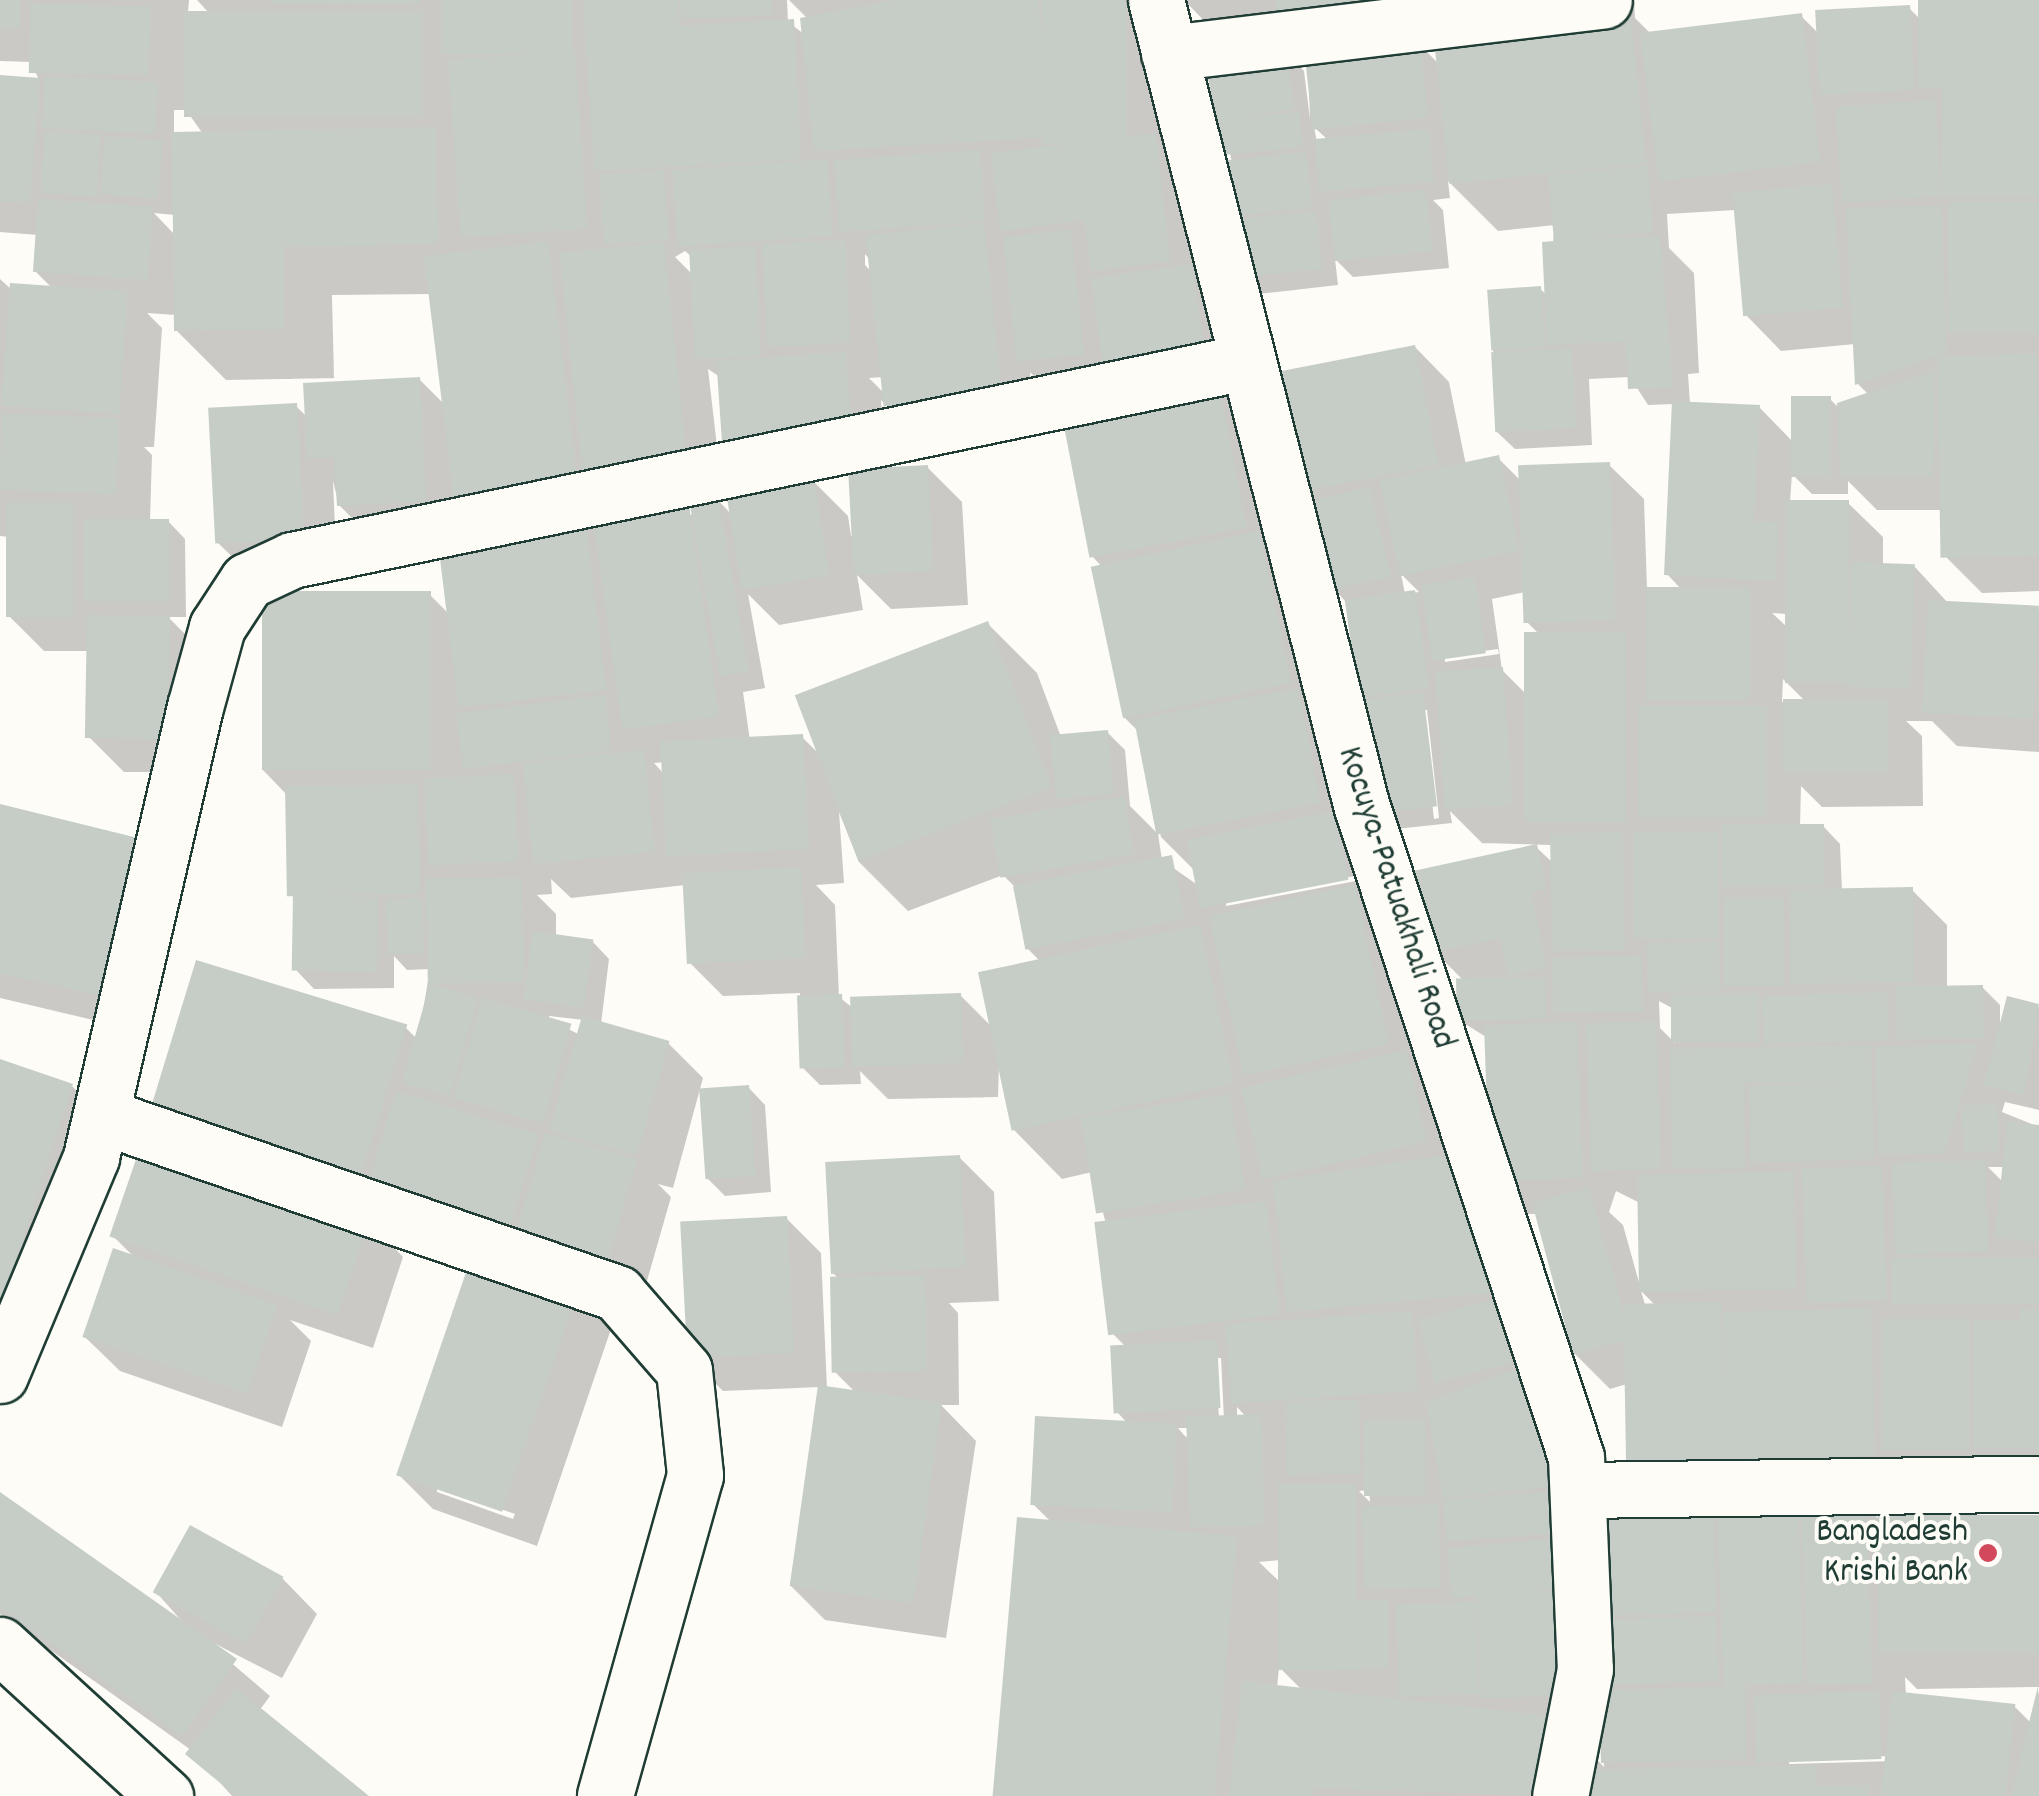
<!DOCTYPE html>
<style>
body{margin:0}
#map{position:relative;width:2039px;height:1796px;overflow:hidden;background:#fdfcf7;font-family:Dekko,sans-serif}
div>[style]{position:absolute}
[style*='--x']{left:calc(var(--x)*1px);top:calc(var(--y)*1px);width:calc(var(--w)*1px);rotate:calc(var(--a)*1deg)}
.shadow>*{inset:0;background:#0003}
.building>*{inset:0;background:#c6cdc7;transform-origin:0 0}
.roads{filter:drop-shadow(2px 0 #1f3d34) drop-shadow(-2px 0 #1f3d34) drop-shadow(0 2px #1f3d34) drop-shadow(0 -2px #1f3d34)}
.minor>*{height:55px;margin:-27.5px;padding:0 27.5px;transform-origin:27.5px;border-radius:27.5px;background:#fdfcf7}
.secondary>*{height:55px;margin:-27.5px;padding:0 27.5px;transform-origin:27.5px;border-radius:27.5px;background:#fdfcf7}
.dots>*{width:28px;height:28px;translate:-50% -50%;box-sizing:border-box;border:5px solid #fdfcf7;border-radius:50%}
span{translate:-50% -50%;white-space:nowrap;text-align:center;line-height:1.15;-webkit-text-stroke:8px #fdfcf7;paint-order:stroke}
.street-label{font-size:35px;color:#1f3d34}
.poi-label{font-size:35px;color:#1f3d34}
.right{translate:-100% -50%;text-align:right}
</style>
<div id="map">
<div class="shadow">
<div style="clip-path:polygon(evenodd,0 0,189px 0,188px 13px,209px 13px,197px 0,787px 0,788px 22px,804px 34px,808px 19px,789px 0,1154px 0,1590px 1511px,1865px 1505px,1880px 1520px,2039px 1518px,2039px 1687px,1917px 1689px,1905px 1677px,1906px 1695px,2014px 1706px,2031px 1723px,2039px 1691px,2039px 1796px,997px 1796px,1051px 1522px,1033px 1504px,1128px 1424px,1118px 1413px,1127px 1348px,1109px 1330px,1105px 1220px,1092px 1172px,1062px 1179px,1013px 1129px,999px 1062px,998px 1097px,888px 1099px,860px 1071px,861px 1084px,820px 1085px,802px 1067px,800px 993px,723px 996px,688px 961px,685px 885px,571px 898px,551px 879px,552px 894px,537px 895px,556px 914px,556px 936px,592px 941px,609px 959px,601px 1024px,668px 1043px,703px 1078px,673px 1188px,658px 1184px,671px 1197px,641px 1302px,375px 1228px,403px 1257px,373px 1348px,290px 1320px,311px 1341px,282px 1427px,120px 1371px,85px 1337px,135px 1258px,113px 1236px,406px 1028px,418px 1040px,430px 969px,407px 970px,394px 956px,394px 988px,314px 989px,297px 971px,287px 795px,262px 769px,430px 595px,449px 614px,441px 545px,374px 540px,339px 505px,333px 481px,337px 573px,252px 576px,217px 542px,296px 406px,307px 417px,419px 379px,444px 404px,431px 294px,332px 295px,334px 378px,226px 380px,176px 330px,176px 315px,147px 313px,162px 328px,154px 447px,144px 447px,152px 455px,150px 521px,168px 521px,185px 539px,186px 617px,168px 617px,204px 653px,203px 772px,124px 772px,89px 737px,89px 651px,44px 651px,9px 616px,9px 537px,0 536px,0 279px,12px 290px,52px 288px,35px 271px,38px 235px,0 232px,0 77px,39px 80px,31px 62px,0 61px,0 0,174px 110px,186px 110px,203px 134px,174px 134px,174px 110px,0 0,154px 213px,175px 215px,175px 235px,154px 213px,0 0,685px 251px,692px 257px,693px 275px,675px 257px,685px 251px,0 0,865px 254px,871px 261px,872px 272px,865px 265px,865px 254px,0 0,708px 369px,720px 377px,732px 515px,716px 498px,723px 498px,708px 369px,0 0,1030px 372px,1063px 408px,1092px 556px,1102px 567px,1125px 718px,1139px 732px,1161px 837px,1130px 806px,1125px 750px,1107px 732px,1061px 737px,1037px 673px,988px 624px,819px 754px,802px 737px,750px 741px,743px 692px,765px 688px,748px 594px,779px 625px,863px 610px,857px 575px,891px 609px,968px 605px,962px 502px,927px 467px,886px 470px,881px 400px,920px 439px,1034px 428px,1030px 372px,0 0,883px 377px,884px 393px,869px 378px,883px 377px,0 0,851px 475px,854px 535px,851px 536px,848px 516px,810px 478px,851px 475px,0 0,692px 501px,694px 515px,622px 509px,692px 501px,0 0,664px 762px,665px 775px,654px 763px,664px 762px,0 0,839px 812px,859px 862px,908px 911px,1003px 875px,1016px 888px,1028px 949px,1039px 960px,992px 1027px,960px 995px,853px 1008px,839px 997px,835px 905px,816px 885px,844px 883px,839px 812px,0 0,1158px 834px,1196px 872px,1199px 886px,1162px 860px,1158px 834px,0 0,1360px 875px,1361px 880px,1226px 906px,1226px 901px,1360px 875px,0 0,549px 1019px,549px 1016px,584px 1020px,580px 1035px,549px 1019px,0 0,1216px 1358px,1221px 1358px,1224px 1420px,1219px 1420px,1216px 1358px,0 0,1237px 1407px,1247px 1418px,1237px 1418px,1237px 1407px,0 0,1178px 1428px,1189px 1428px,1190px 1440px,1184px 1435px,1178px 1428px,0 0,1369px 1490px,1370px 1502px,1359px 1491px,1369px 1490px,0 0,1281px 1560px,1281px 1583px,1259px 1562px,1281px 1560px,0 0,1279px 1667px,1302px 1690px,1277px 1688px,1279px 1667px,0 0,1603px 1729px,1604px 1767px,1568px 1731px,1603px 1729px,0 0,1893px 1756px,1894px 1761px,1789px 1764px,1789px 1759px,1893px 1756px)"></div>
<div style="clip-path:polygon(evenodd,1184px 0,1634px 0,1635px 18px,1651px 34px,1801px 16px,1819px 34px,1909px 8px,1921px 20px,1920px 0,2039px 0,2039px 591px,1982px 593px,1947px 558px,1945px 510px,1877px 510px,1848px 481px,1848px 494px,1812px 494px,1792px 474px,1790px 502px,1848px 503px,1883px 537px,1883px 565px,1914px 566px,1948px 603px,2039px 609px,2039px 752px,1957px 746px,1932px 721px,1906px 721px,1922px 736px,1923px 806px,1822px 807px,1801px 786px,1800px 826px,1823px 826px,1840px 844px,1842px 891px,1912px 890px,1947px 925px,1947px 988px,1982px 987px,2000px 1005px,2000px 1026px,2009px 999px,2039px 1007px,2039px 1110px,2005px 1102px,2002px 1112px,2039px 1127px,2039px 1483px,1663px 1495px,1629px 1460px,1627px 1384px,1610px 1389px,1575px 1354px,1538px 1214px,1525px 1214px,1490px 1179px,1486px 1037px,1459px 1020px,1466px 983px,1435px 952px,1536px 847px,1553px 863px,1552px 845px,1482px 843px,1450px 811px,1452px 823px,1396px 829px,1378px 812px,1347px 603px,1333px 588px,1307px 492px,1415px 347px,1449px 382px,1466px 465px,1498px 458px,1521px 481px,1609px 465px,1644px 499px,1647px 589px,1681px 589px,1667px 574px,1675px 404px,1648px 405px,1630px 377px,1589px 379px,1592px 445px,1515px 449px,1497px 432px,1493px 348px,1540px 289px,1547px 295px,1555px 225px,1498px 231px,1448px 181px,1450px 198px,1433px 200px,1443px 210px,1449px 268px,1353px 277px,1335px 259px,1338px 285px,1258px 294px,1240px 277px,1232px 162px,1208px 63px,1286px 53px,1304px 71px,1310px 119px,1308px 54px,1214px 31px,1184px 0,1437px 49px,1438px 63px,1426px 51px,1437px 49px,1184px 0,1314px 127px,1329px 141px,1317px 142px,1314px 127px,1184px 0,1736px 210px,1747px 316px,1781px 351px,1855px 344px,1858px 384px,1869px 395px,1837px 406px,1830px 399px,1794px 443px,1759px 407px,1690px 404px,1688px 374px,1699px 373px,1694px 273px,1669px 248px,1667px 214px,1736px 210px,1184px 0,1401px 574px,1419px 592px,1405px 594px,1401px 574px,1184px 0,1525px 592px,1526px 621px,1540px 635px,1527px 695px,1502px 670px,1492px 599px,1525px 592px,1184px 0,1772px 613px,1787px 614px,1787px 627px,1772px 613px,1184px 0,1498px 649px,1499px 654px,1445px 662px,1445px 656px,1498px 649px,1184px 0,1783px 679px,1806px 702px,1782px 702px,1783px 679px,1184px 0,1422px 710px,1427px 710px,1439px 818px,1434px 819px,1422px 710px,1184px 0,1659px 1001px,1674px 1009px,1675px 1043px,1660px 1028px,1659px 1001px,1184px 0,1988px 1167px,2005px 1167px,2003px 1182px,1988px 1167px,1184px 0,1616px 1191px,1640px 1203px,1640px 1286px,1623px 1225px,1609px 1212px,1616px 1191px,1184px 0,1641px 1291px,1660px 1310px,1647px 1311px,1641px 1291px)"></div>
<div style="clip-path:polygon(0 807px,144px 1032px,0 998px)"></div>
<div style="clip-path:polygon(0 1061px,72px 1086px,107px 1121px,0 1334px)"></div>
<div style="clip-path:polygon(748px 1087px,765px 1105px,771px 1192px,725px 1196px,707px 1178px)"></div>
<div style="clip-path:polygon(959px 1157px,994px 1192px,999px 1301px,949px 1303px,958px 1313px,959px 1405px,941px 1405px,976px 1441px,946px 1638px,825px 1620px,790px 1585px,820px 1387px,723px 1391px,688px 1356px,786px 1218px,821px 1253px,827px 1389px,856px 1393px,834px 1371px,839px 1279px,832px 1272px)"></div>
<div style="clip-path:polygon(evenodd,576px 1294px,611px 1329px,537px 1546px,433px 1509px,398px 1474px,576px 1294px,437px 1487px,515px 1514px,513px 1519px,437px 1492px,437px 1487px)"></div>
<div style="clip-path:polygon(0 1495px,187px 1627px,156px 1592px,283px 1579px,317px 1614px,282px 1678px,200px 1636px,270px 1696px,259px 1711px,365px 1796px,232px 1796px,191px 1750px,0 1614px)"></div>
</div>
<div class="building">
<div style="left:0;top:0;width:20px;height:29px"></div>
<div style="clip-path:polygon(270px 0,420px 0,420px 5px,270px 3px)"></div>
<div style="left:441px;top:0;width:132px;height:54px"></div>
<div style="clip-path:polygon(583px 0,678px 0,680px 26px,794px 19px,801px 159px,594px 171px)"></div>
<div style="clip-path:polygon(680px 0,771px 0,772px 15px,681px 19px)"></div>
<div style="clip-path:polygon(895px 0,1038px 0,1054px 137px,814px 151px,800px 18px)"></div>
<div style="left:1042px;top:0;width:84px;height:144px"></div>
<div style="clip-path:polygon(1275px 0,1349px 0,1350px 12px,1277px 19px)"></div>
<div style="left:1918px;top:0;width:121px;height:88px"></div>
<div style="left:30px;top:4px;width:120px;height:69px;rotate:1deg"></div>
<div style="left:1910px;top:5px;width:85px;height:95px;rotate:87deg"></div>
<div style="left:1630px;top:10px;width:154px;height:198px;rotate:84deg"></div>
<div style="left:184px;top:11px;width:239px;height:106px"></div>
<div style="left:1802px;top:13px;width:150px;height:163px;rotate:83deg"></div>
<div style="left:1420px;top:41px;width:77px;height:116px;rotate:84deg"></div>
<div style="clip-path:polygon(1287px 50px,1294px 109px,1244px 117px,1299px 112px,1303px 147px,1222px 155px,1205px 61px)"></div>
<div style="left:575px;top:51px;width:178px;height:127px;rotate:86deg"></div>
<div style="clip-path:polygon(0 75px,40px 78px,30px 204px,0 201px)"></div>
<div style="left:45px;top:76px;width:113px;height:52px;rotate:3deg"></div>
<div style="left:2039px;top:87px;width:110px;height:97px;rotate:90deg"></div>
<div style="left:1935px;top:100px;width:96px;height:100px;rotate:86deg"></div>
<div style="clip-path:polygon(436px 127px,438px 244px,284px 247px,285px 329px,174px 331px,172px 132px)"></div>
<div style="left:1429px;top:129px;width:53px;height:115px;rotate:85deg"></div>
<div style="left:45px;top:131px;width:56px;height:62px;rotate:4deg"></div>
<div style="clip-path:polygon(1156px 133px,1170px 261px,1091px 271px,1084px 220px,1000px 231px,991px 153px)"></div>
<div style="left:105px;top:136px;width:58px;height:58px;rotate:5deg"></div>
<div style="left:980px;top:150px;width:72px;height:146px;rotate:86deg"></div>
<div style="left:1306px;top:152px;width:56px;height:81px;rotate:84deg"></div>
<div style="left:827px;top:159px;width:77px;height:155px;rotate:86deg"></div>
<div style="clip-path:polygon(1648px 165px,1653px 232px,1582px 239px,1660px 236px,1673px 387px,1628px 389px,1626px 341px,1547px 345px,1542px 242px,1554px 241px,1548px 175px)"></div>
<div style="left:664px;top:170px;width:70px;height:65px;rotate:86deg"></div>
<div style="left:1832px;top:184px;width:124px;height:100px;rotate:85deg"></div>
<div style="left:1426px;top:190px;width:61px;height:98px;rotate:84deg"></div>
<div style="left:38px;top:199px;width:115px;height:73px;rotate:4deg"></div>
<div style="left:2039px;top:202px;width:131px;height:91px;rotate:90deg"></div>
<div style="clip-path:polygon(1941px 206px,1947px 352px,1855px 385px,1846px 208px)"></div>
<div style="left:1316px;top:211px;width:58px;height:84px;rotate:84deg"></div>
<div style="left:984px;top:223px;width:172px;height:119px;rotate:84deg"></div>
<div style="left:1071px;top:230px;width:125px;height:68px;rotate:84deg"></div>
<div style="left:845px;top:240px;width:103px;height:83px;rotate:87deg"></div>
<div style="left:548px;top:241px;width:258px;height:125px;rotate:83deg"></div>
<div style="left:664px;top:242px;width:223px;height:105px;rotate:84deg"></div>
<div style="left:755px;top:246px;width:110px;height:66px;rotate:87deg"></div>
<div style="left:1192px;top:264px;width:100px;height:102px;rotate:82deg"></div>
<div style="left:10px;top:283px;width:118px;height:123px;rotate:4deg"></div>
<div style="left:1541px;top:286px;width:61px;height:54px;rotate:86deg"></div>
<div style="left:1415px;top:345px;width:122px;height:137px;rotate:79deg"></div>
<div style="left:1572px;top:348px;width:80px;height:81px;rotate:87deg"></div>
<div style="left:846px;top:352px;width:87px;height:130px;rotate:86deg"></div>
<div style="left:2037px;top:354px;width:202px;height:100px;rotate:89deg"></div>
<div style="clip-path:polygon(1935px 370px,1933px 477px,1840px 477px,1837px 403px)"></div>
<div style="left:1217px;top:375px;width:155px;height:160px;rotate:79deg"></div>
<div style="clip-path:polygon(420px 377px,426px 501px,337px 506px,334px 457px,307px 458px,303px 383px)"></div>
<div style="left:1831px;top:396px;width:81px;height:40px;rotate:90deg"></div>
<div style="clip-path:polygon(1672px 401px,1760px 405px,1754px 521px,1778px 523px,1776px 581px,1664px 575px)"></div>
<div style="left:297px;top:403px;width:136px;height:89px;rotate:87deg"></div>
<div style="left:2px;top:414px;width:117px;height:76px;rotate:2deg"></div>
<div style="left:1499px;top:455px;width:98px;height:122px;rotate:78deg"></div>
<div style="left:1610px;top:462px;width:158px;height:92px;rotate:88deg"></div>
<div style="left:928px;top:465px;width:106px;height:80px;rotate:87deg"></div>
<div style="left:814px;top:478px;width:99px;height:89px;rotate:81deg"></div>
<div style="left:1370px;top:487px;width:92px;height:59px;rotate:77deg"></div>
<div style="left:718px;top:497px;width:177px;height:29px;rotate:80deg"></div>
<div style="left:1785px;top:500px;width:64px;height:183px"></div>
<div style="left:6px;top:503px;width:67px;height:114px"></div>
<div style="left:689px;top:505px;width:213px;height:97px;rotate:82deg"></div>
<div style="left:83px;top:519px;width:86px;height:82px"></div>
<div style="left:586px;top:525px;width:166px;height:149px;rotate:83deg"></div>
<div style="left:1259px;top:531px;width:155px;height:172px;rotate:78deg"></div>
<div style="left:1852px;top:562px;width:63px;height:125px;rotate:2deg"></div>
<div style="left:1475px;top:577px;width:77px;height:54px;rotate:82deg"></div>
<div style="left:1646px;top:587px;width:104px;height:113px"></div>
<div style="left:1415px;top:590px;width:99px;height:71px;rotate:82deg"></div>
<div style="left:262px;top:591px;width:169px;height:179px"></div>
<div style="left:1928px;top:600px;width:111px;height:113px;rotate:3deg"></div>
<div style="left:87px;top:615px;width:83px;height:123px;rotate:1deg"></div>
<div style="left:988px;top:621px;width:178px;height:207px;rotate:69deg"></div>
<div style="left:1524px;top:632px;width:102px;height:190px"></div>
<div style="left:1503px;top:667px;width:138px;height:68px;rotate:86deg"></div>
<div style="left:1298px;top:688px;width:117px;height:167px;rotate:79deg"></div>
<div style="left:1423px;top:692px;width:115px;height:60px;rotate:83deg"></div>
<div style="left:605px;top:695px;width:56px;height:150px;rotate:83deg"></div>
<div style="left:1783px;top:699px;width:105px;height:74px"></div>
<div style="left:1638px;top:706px;width:129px;height:111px"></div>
<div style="left:1108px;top:730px;width:64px;height:58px;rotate:85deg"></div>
<div style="left:803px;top:734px;width:115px;height:143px;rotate:87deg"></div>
<div style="left:644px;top:750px;width:102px;height:122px;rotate:84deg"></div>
<div style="left:514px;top:774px;width:87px;height:90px;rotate:87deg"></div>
<div style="left:418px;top:784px;width:110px;height:133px;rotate:89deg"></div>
<div style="left:1124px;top:796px;width:59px;height:136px;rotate:80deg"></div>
<div style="clip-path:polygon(0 804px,146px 840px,110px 998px,0 973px)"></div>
<div style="left:1335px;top:811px;width:70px;height:151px;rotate:79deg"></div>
<div style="left:1722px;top:824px;width:102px;height:63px"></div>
<div style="left:1623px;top:832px;width:118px;height:73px;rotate:89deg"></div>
<div style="left:1634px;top:832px;width:84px;height:107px"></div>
<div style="clip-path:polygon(1537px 844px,1546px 889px,1531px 892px,1547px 967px,1508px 977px,1500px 938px,1432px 953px,1413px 871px)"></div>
<div style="left:1172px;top:855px;width:65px;height:162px;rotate:79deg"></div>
<div style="left:801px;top:867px;width:91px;height:119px;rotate:87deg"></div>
<div style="left:522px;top:877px;width:105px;height:96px;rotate:89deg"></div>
<div style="left:1355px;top:885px;width:163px;height:149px;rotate:78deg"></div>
<div style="left:1913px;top:887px;width:95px;height:124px;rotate:89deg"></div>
<div style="left:378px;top:897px;width:75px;height:85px;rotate:91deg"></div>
<div style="left:1724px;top:897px;width:60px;height:89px"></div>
<div style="left:422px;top:898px;width:55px;height:36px;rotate:88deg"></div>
<div style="left:1200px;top:925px;width:162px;height:227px;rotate:78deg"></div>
<div style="left:533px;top:931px;width:61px;height:69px;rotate:8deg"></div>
<div style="left:1719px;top:942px;width:49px;height:72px;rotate:89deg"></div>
<div style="left:1642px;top:956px;width:55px;height:90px;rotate:89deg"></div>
<div style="left:196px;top:960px;width:221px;height:172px;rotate:17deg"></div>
<div style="left:1545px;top:977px;width:42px;height:89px;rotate:89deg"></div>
<div style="left:430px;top:984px;width:50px;height:103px;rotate:16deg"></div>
<div style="left:1983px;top:985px;width:53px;height:87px;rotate:89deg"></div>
<div style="left:1887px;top:992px;width:48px;height:125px;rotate:88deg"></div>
<div style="left:961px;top:993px;width:70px;height:111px;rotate:88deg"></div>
<div style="left:1759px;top:993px;width:49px;height:88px;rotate:90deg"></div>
<div style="left:842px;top:994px;width:73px;height:45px;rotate:88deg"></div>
<div style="clip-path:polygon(2007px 996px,2039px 1004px,2024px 1095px,1984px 1085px)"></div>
<div style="left:482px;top:998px;width:93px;height:104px;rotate:16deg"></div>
<div style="left:582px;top:1016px;width:91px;height:119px;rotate:16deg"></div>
<div style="left:1656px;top:1021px;width:148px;height:70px;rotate:88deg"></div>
<div style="left:1577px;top:1022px;width:156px;height:93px;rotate:88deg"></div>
<div style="clip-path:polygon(1978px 1044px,1944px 1154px,1878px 1155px,1875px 1046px)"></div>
<div style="clip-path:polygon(1871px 1045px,1874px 1159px,1750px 1163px,1749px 1086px,1856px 1081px,1744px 1083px,1745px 1168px,1672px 1169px,1670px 1049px)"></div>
<div style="left:1406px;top:1050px;width:94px;height:169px;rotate:77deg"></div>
<div style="clip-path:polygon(0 1059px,73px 1084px,1px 1309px,0 1309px)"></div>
<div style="left:749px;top:1085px;width:91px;height:50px;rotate:86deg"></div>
<div style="left:396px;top:1091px;width:149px;height:100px;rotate:17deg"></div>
<div style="left:1230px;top:1094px;width:97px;height:151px;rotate:81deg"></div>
<div style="left:1997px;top:1104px;width:47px;height:35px;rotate:88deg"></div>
<div style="clip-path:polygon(2007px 1121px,2039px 1125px,2039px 1242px,1995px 1238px)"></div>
<div style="left:545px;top:1133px;width:96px;height:112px;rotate:16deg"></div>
<div style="left:142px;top:1142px;width:241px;height:100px;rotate:19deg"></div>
<div style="clip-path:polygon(1458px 1153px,1490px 1293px,1287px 1312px,1273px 1181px)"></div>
<div style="left:960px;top:1155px;width:112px;height:135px;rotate:87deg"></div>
<div style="left:1985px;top:1160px;width:91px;height:93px;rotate:88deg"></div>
<div style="left:1882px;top:1166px;width:134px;height:80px;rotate:88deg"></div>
<div style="left:1794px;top:1172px;width:117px;height:157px;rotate:89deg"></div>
<div style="clip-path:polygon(1589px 1187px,1624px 1314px,1623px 1304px,1721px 1302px,1724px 1399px,1723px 1312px,1871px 1308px,1875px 1456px,1626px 1461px,1624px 1341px,1573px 1355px,1532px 1203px)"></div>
<div style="left:1266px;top:1201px;width:114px;height:173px;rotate:83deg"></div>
<div style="left:787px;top:1216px;width:137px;height:107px;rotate:87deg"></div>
<div style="left:113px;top:1248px;width:174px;height:94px;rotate:19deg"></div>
<div style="left:472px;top:1255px;width:112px;height:233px;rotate:19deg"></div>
<div style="left:1891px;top:1258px;width:148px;height:46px"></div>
<div style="left:925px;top:1275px;width:96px;height:95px;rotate:89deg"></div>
<div style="left:1495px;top:1299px;width:66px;height:80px;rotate:75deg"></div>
<div style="clip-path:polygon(2019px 1309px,2039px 1309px,2039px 1449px,1973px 1449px,1973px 1320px,2020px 1320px)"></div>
<div style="left:1412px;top:1311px;width:80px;height:187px;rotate:86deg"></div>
<div style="left:1881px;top:1319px;width:88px;height:131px"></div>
<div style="left:1217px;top:1340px;width:68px;height:107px;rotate:87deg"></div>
<div style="clip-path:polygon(1530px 1364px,1559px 1486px,1443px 1498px,1426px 1402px)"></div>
<div style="left:818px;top:1385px;width:125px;height:203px;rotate:8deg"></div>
<div style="left:1359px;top:1400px;width:74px;height:74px;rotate:89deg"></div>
<div style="left:1261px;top:1414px;width:111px;height:75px;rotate:88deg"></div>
<div style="left:1035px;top:1416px;width:142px;height:89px;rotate:3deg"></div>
<div style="left:1364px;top:1419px;width:61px;height:77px"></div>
<div style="clip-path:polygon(1278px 1484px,1356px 1484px,1356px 1600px,1389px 1600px,1388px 1669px,1278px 1670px)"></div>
<div style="left:1560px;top:1491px;width:42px;height:117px;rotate:86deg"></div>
<div style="clip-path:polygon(0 1492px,237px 1659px,182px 1736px,0 1607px)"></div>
<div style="left:1866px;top:1503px;width:180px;height:65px;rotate:88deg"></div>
<div style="left:1438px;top:1504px;width:83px;height:76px;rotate:88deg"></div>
<div style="clip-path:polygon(1798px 1504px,1804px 1683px,1745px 1685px,1746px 1759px,1601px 1763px,1599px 1690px,1724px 1687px,1717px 1507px)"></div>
<div style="left:1713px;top:1505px;width:107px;height:122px;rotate:88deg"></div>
<div style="left:2039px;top:1515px;width:138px;height:161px;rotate:90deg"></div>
<div style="left:1017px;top:1517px;width:221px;height:280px;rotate:5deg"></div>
<div style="left:190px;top:1525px;width:107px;height:77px;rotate:29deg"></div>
<div style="left:1565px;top:1538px;width:50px;height:118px;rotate:85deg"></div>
<div style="left:1573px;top:1590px;width:105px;height:96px;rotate:88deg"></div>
<div style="left:1476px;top:1602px;width:92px;height:80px;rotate:88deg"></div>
<div style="left:1716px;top:1616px;width:65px;height:121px;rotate:88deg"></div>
<div style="clip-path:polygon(1242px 1681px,1558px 1717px,1549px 1796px,1313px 1788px,1312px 1796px,1229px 1796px)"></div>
<div style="clip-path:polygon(2038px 1686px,2039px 1796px,2011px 1796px)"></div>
<div style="clip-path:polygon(236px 1688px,369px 1796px,236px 1796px,185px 1754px)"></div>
<div style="left:1879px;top:1691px;width:68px;height:125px;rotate:88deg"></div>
<div style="left:1892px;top:1691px;width:124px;height:106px;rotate:6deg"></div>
<div style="clip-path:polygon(1816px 1765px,1817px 1786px,1870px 1785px,1869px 1796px,1571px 1796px,1570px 1770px)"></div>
</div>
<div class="roads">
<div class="minor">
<div style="--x:1169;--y:53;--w:438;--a:-6.9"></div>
<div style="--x:102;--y:1116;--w:545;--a:18.97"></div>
<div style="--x:617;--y:1293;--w:102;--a:49"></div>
<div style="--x:684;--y:1370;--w:106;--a:84"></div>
<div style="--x:695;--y:1475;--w:333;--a:105.7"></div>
<div style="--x:0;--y:1375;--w:236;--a:-67.3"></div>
<div style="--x:91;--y:1157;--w:462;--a:-77"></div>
<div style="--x:195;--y:707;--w:83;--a:-74.6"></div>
<div style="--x:217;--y:627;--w:55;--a:-56.9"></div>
<div style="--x:247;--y:581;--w:50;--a:-25"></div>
<div style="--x:292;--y:560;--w:973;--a:-11.74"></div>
<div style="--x:1581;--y:1490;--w:458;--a:-0.8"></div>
<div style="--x:0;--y:1645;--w:224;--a:42.5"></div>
</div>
<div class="secondary">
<div style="--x:1156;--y:0;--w:830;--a:75.7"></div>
<div style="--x:1361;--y:804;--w:687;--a:71.78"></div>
<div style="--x:1576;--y:1457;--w:212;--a:87.6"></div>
<div style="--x:1585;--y:1669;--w:129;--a:101.1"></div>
</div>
</div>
<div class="dots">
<div style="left:1988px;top:1553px;background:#d1495b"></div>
</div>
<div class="street-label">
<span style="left:1395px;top:898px;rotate:72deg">Kocuya-Patuakhali Road</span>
</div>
<div class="poi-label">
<span class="right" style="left:1968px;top:1553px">Bangladesh<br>Krishi Bank</span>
</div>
</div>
